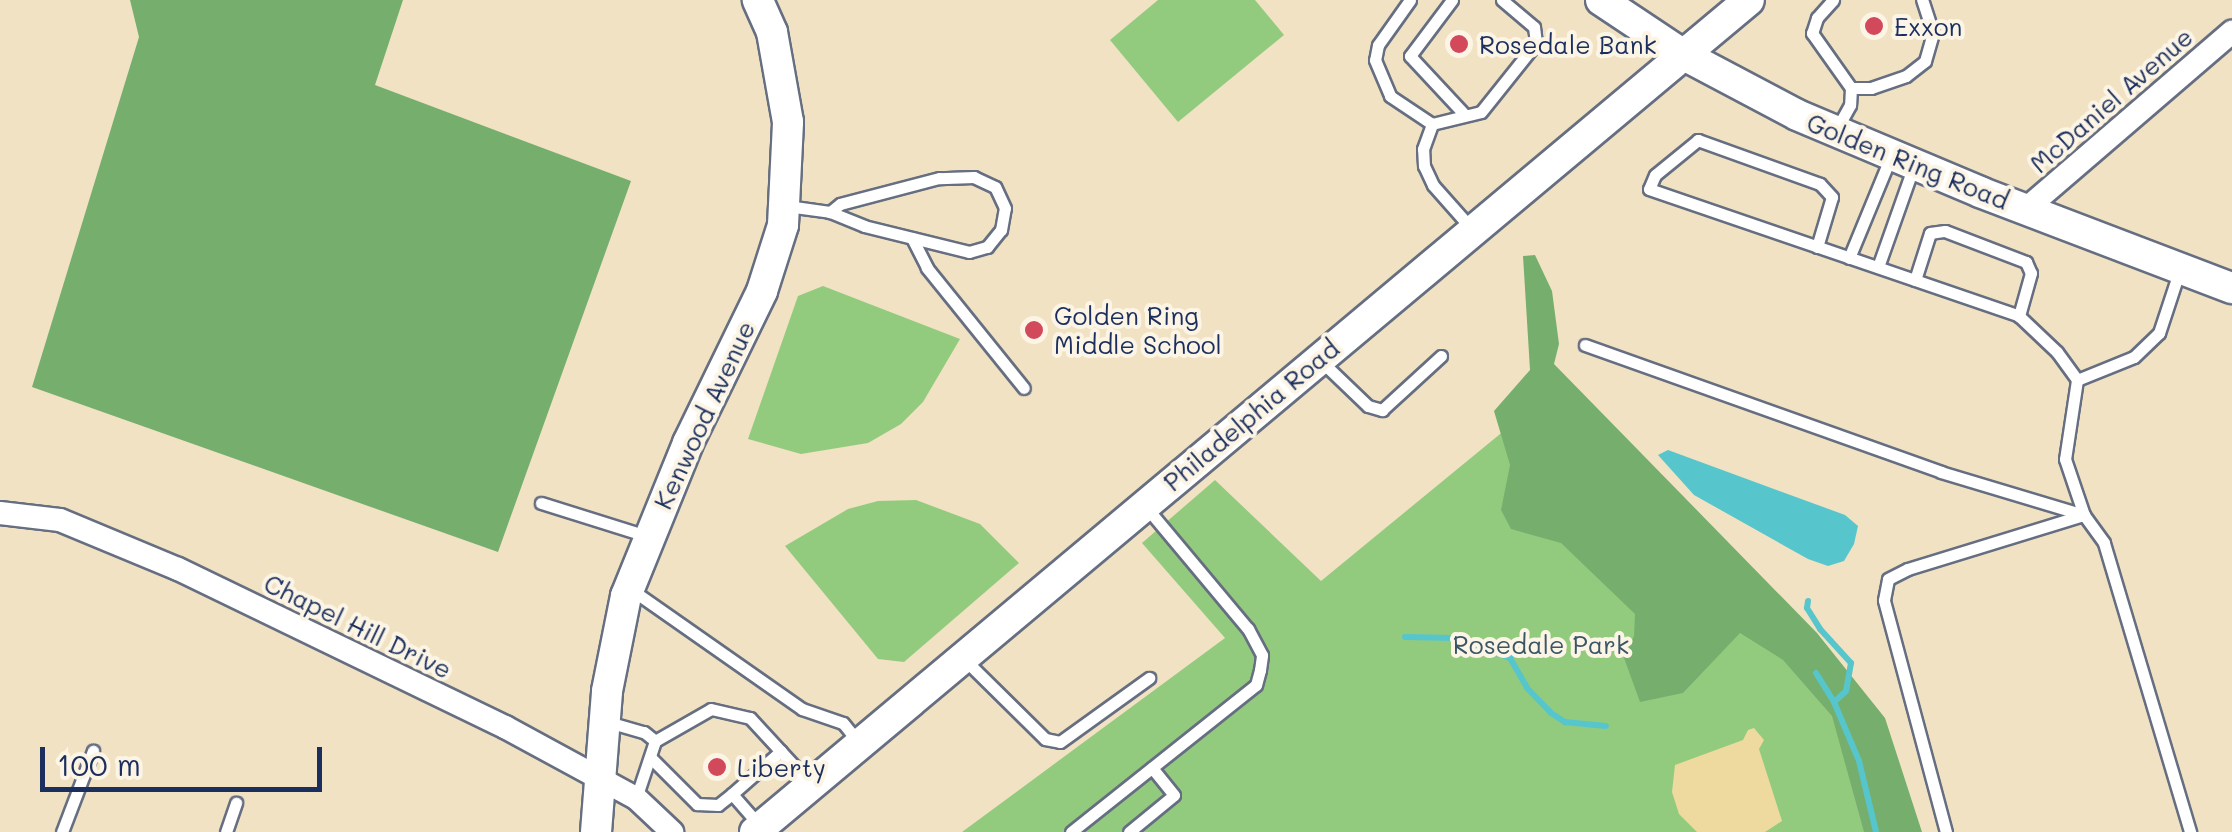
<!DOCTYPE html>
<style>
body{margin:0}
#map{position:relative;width:2232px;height:832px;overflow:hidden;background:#f0e2c3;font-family:Mali,sans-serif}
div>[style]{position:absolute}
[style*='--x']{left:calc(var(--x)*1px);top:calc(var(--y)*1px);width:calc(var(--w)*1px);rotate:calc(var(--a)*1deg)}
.green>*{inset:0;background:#93cb7e}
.forest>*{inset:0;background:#76af6d}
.sand>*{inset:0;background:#eeda9e}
.water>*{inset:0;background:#57c5cc}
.stream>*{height:6px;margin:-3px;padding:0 3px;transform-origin:3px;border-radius:3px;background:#57c5cc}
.roads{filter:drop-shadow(2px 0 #666e81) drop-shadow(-2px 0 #666e81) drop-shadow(0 2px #666e81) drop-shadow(0 -2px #666e81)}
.lane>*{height:11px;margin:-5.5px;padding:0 5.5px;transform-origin:5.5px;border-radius:5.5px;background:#fff}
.street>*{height:22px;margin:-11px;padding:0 11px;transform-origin:11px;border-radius:11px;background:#fff}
.secondary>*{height:30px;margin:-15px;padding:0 15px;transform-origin:15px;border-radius:15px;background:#fff}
.dots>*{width:28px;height:28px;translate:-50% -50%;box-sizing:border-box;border:5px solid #fcf5e5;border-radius:50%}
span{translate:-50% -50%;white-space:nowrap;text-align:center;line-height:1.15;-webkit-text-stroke:8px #fcf5e5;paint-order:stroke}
.poi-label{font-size:25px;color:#1b2f5e}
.left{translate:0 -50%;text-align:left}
.street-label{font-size:25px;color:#1b2f5e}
.park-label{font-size:25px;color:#395666}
.scale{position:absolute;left:40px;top:747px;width:282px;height:45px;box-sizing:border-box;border:5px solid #1b2f5e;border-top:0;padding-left:12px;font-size:30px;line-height:35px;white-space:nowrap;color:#1b2f5e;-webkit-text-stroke:8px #fcf5e5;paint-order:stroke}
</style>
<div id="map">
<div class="green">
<div style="clip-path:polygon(1158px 0,1255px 0,1284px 35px,1178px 122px,1110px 40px)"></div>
<div style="clip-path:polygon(823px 286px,960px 339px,923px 402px,901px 424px,868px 443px,801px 454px,748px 439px,798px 296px)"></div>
<div style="clip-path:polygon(1556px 388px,1872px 703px,1913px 832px,962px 832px,1225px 638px,1142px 543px,1215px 480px,1321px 581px)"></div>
<div style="clip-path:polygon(916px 500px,980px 524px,1019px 563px,904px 662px,878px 659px,785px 546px,848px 509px,878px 501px)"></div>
</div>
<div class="forest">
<div style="clip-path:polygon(130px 0,403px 0,375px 85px,631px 181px,498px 552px,32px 387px,139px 37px)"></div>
<div style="clip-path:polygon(1535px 255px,1552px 291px,1559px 344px,1554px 364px,1817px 633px,1885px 718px,1922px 832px,1864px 832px,1832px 716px,1783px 660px,1740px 633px,1683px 693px,1640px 702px,1624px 658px,1634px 636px,1635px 614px,1561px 543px,1511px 529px,1501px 510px,1510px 465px,1494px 411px,1530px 370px,1523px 256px)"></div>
</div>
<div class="sand">
<div style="clip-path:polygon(1754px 728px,1764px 740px,1759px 749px,1782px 821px,1765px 832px,1697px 832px,1679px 814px,1672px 792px,1675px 765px,1743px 740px,1748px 730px)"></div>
</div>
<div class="water">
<div style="clip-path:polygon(1668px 450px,1845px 515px,1858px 526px,1854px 544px,1844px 561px,1828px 566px,1808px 559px,1694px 495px,1658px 455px)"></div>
</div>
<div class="stream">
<div style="--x:1808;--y:601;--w:7;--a:98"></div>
<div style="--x:1807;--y:608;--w:25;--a:58"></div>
<div style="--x:1820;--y:629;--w:46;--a:47.6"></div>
<div style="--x:1851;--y:663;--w:28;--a:100"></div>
<div style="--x:1846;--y:691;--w:16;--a:137"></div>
<div style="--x:1405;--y:637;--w:50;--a:1.1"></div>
<div style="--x:1455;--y:638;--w:59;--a:20"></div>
<div style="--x:1510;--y:658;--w:34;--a:60"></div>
<div style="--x:1527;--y:688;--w:35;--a:46"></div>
<div style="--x:1551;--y:713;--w:17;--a:33"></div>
<div style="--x:1565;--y:722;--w:41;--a:5.6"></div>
<div style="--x:1816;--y:673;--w:34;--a:58"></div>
<div style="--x:1834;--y:702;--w:64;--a:67"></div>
<div style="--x:1859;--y:761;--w:73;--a:76.5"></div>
</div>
<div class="roads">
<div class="lane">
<div style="--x:1410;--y:0;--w:55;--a:125.4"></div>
<div style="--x:1378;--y:45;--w:15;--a:101"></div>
<div style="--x:1375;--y:60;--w:39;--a:67"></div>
<div style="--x:1390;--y:96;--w:50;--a:33.7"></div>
<div style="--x:1452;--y:0;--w:70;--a:126.9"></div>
<div style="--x:1410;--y:56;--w:81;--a:47"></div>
<div style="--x:1833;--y:0;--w:24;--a:132"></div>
<div style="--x:1817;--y:18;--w:16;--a:108"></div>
<div style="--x:1812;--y:33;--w:67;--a:54.7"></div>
<div style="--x:1851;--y:88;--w:17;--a:93"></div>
<div style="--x:1850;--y:105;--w:26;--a:119"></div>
<div style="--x:1851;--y:88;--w:20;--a:0"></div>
<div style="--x:1871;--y:88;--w:37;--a:-19"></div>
<div style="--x:1906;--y:76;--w:24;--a:-38"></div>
<div style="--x:1925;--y:61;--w:29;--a:-74"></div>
<div style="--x:1933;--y:33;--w:35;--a:-108"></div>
<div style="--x:787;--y:206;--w:43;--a:7.9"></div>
<div style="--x:830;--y:212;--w:37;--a:22"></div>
<div style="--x:864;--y:226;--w:108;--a:13.9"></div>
<div style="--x:969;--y:252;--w:19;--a:-16"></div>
<div style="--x:987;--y:247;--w:22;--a:-51"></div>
<div style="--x:1001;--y:230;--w:22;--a:-80"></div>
<div style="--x:1005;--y:208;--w:23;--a:-115"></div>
<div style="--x:995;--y:187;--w:23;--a:-155"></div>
<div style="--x:974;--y:177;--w:35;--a:178"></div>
<div style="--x:939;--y:178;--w:102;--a:165.3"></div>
<div style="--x:840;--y:204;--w:13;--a:141"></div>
<div style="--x:1471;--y:228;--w:57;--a:-131.5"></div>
<div style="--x:1433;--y:185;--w:21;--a:-115"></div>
<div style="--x:1424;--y:166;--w:17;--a:-93"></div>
<div style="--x:1423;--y:149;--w:27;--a:-70"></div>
<div style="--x:1432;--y:124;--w:50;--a:-13.8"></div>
<div style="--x:1481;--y:112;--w:88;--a:-51.4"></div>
<div style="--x:1536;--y:43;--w:16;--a:-97"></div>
<div style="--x:1534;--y:27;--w:42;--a:-139.8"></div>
<div style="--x:912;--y:238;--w:34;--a:63"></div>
<div style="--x:927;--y:268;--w:154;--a:51.1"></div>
<div style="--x:1817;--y:247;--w:52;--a:-73.3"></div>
<div style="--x:1832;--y:197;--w:18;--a:-133"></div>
<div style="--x:1820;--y:184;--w:130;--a:-160.2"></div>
<div style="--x:1698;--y:140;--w:55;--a:140.9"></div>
<div style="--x:1655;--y:175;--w:15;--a:113"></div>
<div style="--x:1649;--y:189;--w:391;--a:18.9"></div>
<div style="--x:2019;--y:316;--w:52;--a:43.5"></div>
<div style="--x:2057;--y:352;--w:34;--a:54"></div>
<div style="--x:2077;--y:380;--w:80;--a:98.6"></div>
<div style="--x:2065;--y:459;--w:59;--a:71.3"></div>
<div style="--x:2084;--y:515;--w:34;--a:54"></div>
<div style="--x:2104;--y:543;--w:302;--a:73.4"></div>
<div style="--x:1849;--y:258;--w:110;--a:-67.6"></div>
<div style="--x:1878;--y:267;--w:105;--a:-70.5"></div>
<div style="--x:1915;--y:280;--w:49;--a:-72.3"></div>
<div style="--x:1930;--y:233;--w:15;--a:-8"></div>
<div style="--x:1945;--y:231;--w:87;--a:20.9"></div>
<div style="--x:2026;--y:262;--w:12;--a:66"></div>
<div style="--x:2031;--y:273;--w:45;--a:105.6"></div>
<div style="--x:1585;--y:345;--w:378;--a:19.6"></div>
<div style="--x:1941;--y:472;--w:149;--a:16.7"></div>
<div style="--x:1321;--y:361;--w:65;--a:43.8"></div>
<div style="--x:1368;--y:406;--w:15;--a:16"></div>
<div style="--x:1382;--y:410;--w:80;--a:-42.5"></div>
<div style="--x:2077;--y:380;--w:61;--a:-22"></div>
<div style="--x:2134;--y:357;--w:35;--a:-44"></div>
<div style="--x:2159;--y:333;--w:64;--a:-71.8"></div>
<div style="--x:541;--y:503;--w:111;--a:17.3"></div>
<div style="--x:632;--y:590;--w:208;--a:35"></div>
<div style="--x:802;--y:709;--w:43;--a:18.9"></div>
<div style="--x:843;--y:723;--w:26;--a:51"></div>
<div style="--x:963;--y:658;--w:115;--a:44.6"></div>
<div style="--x:1045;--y:739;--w:15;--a:11"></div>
<div style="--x:1060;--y:742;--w:110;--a:-35.7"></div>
<div style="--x:608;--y:722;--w:37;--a:16"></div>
<div style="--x:644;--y:732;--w:14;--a:39"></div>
<div style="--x:655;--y:741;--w:60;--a:108.4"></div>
<div style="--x:655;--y:741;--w:64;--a:-29.7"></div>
<div style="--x:711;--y:709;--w:40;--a:13"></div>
<div style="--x:750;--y:718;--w:87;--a:47.3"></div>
<div style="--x:652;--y:759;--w:64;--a:45"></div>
<div style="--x:697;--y:804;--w:21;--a:3"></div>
<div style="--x:718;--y:805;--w:18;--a:-38"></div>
<div style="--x:732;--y:794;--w:43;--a:48.8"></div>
<div style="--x:732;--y:794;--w:65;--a:-41.3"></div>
<div style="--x:62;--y:832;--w:87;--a:-69.1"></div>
<div style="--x:226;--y:832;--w:31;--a:-71"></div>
<div style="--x:1071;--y:832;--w:236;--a:-38.5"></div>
<div style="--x:1256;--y:685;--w:16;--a:-75"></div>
<div style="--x:1260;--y:670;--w:15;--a:-82"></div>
<div style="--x:1262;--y:655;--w:30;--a:-118"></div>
<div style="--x:1248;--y:629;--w:159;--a:-129.9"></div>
<div style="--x:1129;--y:832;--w:58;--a:-39.4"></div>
<div style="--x:1174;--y:795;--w:35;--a:-129"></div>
<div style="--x:1946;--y:832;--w:240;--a:-105"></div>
<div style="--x:1884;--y:600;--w:21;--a:-79"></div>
<div style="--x:1888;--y:579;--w:22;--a:-27"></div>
<div style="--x:1908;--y:569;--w:184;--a:-17.1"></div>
</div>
<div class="street">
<div style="--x:2026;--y:209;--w:272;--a:-40.7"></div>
<div style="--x:0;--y:513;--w:60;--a:6.7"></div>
<div style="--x:60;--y:520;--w:128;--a:22.6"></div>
<div style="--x:178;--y:569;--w:363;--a:25.8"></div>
<div style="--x:505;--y:727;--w:149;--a:28.5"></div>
<div style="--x:636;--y:798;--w:50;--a:43.4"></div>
</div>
<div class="secondary">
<div style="--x:1601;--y:0;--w:97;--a:33.7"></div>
<div style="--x:1682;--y:54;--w:130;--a:27.9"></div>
<div style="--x:1797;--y:115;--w:199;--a:22.8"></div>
<div style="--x:1980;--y:192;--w:270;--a:20.9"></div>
<div style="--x:596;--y:832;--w:141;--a:-85.5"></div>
<div style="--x:607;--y:691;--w:97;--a:-78.7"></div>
<div style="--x:626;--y:596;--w:165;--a:-67.9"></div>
<div style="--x:688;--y:443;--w:169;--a:-64"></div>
<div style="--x:762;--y:291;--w:69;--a:-72.3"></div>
<div style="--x:783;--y:225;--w:103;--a:-87.2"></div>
<div style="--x:788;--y:122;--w:91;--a:-100.1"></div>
<div style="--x:772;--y:32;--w:35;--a:-114"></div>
<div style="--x:755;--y:832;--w:1296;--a:-39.93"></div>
</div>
</div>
<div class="dots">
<div style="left:1874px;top:26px;background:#d1495b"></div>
<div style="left:1459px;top:44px;background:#d1495b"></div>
<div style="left:1034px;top:330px;background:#d1495b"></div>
<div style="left:717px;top:767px;background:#d1495b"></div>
</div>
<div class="poi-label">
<span class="left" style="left:1894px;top:26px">Exxon</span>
<span class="left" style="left:1479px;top:44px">Rosedale Bank</span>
<span class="left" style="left:1054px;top:330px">Golden Ring<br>Middle School</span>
<span class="left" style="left:737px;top:767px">Liberty</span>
</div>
<div class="street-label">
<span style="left:2111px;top:100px;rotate:-41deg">McDaniel Avenue</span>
<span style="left:1908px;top:161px;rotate:22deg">Golden Ring Road</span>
<span style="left:704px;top:415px;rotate:-65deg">Kenwood Avenue</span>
<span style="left:1251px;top:415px;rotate:-40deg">Philadelphia Road</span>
<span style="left:358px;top:626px;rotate:26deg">Chapel Hill Drive</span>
</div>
<div class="park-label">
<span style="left:1541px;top:644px">Rosedale Park</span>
</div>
<div class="scale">100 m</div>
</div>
